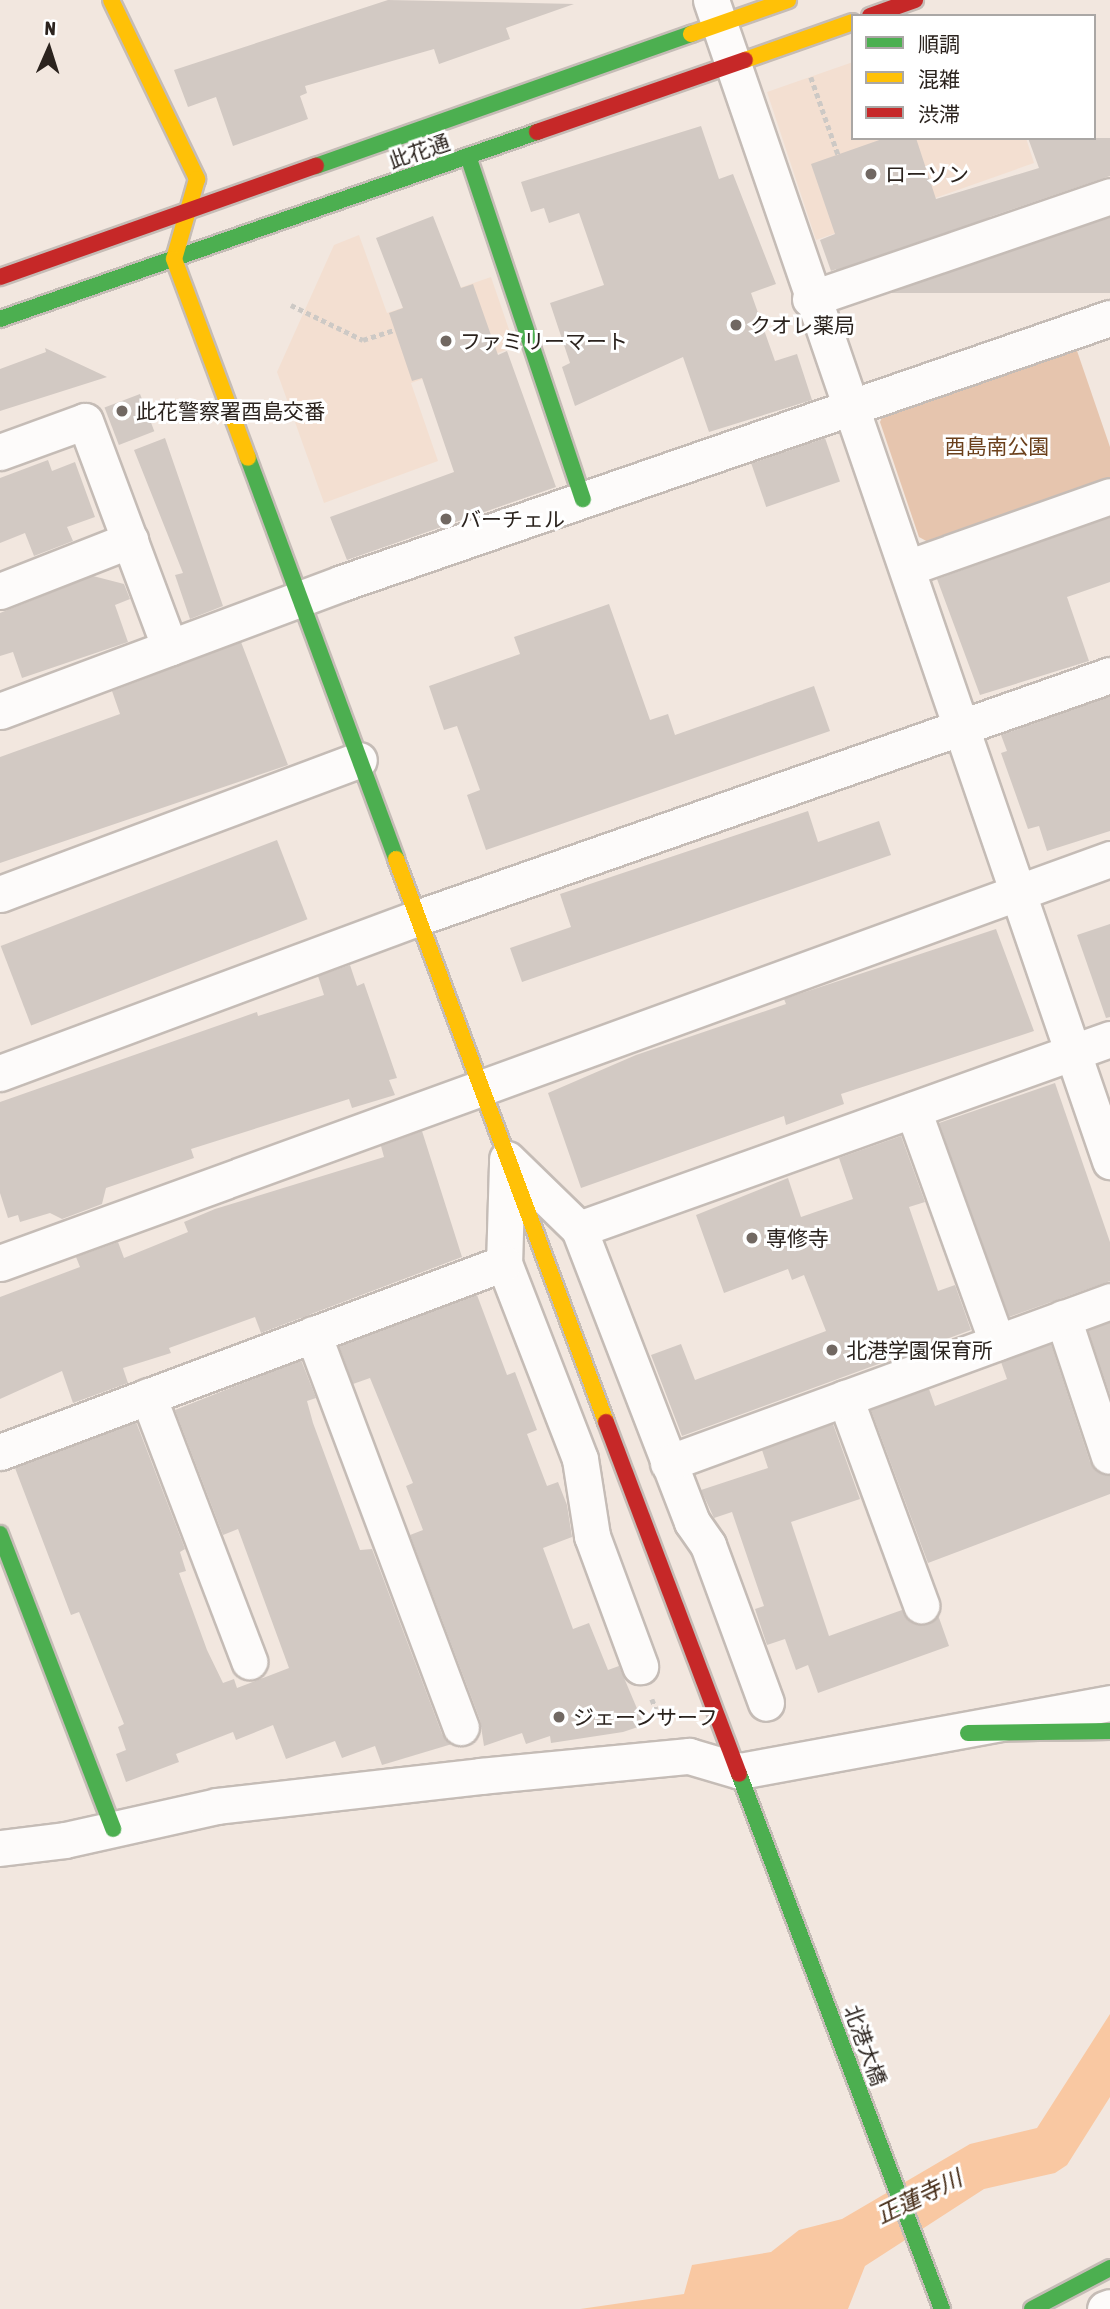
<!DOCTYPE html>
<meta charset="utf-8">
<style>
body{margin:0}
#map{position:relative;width:1110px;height:2309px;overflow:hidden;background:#f2e7df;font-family:"Asap Condensed","Noto Sans JP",sans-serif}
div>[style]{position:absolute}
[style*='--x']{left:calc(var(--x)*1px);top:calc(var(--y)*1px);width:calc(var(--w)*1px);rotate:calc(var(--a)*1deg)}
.built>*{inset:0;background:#f3dfd1}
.green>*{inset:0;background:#e6c5ae}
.water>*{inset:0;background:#f9c8a2}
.building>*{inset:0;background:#d2c9c3;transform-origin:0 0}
.path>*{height:4.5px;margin-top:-2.25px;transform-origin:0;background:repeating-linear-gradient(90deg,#cdc9c5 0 5px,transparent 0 8.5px)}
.roads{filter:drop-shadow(2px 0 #c5bcb6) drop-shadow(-2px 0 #c5bcb6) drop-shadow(0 2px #c5bcb6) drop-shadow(0 -2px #c5bcb6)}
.street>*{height:35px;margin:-17.5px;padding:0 17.5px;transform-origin:17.5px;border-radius:17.5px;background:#fdfbfa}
.fast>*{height:16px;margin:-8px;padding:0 8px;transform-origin:8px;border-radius:8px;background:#4caf50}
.slow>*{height:16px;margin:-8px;padding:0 8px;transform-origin:8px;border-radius:8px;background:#ffc107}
.jam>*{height:16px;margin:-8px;padding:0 8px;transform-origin:8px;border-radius:8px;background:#c62828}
.dots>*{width:19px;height:19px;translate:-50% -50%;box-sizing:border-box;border:4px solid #fff;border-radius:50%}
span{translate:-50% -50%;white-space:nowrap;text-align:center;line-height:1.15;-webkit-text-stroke:6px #fff;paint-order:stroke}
.street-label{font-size:21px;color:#2b231e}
.poi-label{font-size:21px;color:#2b231e}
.left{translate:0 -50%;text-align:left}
.park-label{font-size:21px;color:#6b401c}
.water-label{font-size:23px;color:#412711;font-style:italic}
.legend{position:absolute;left:851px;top:14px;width:245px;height:126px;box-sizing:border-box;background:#fff;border:2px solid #aaa7a5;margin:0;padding:9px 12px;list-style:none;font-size:21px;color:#2b231e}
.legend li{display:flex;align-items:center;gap:14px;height:35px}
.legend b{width:35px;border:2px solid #aaa7a5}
.north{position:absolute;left:14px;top:14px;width:70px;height:70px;-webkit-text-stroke:5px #fff;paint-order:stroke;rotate:3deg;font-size:19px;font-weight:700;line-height:28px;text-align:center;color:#2b231e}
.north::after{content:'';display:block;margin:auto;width:24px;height:32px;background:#2b231e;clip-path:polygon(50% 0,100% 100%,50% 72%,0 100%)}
</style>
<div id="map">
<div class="built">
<div style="clip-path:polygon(853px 62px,853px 138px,1026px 138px,1034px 163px,816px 240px,767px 92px)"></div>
<div style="clip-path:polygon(359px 235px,387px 313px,491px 277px,515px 347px,411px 383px,438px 461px,324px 503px,277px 372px,334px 245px)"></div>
</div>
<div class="green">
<div style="clip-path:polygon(1075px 345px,1110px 447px,1110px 480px,930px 543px,919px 537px,880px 422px,885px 411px)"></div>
</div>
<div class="water">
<div style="clip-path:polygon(1110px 2014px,1110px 2097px,1067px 2165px,1055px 2173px,984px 2189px,865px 2266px,848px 2309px,580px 2309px,684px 2294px,692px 2265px,771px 2252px,799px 2230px,842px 2219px,970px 2144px,1037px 2128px)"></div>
</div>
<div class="building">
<div style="clip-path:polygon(388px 0,574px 4px,506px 28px,510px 39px,439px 64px,434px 49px,305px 86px,307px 93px,300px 96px,308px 119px,233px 146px,216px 97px,188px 107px,174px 70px)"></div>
<div style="clip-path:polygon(701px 126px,719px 179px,733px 174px,776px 284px,751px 293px,775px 361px,797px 354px,812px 400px,709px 432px,683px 357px,575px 406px,562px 367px,570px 363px,550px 303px,604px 285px,579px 213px,549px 223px,544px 208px,531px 212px,521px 182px)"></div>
<div style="clip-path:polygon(885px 138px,916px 138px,936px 199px,1039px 168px,1028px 138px,1110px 138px,1110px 176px,831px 271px,820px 240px,835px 234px,811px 164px)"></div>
<div style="clip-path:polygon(433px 216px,461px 288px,473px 284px,498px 355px,507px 351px,556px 487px,347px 560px,330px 517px,454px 472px,422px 378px,412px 381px,389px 313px,403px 308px,376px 238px)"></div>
<div style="left:1110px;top:217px;width:76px;height:274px;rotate:90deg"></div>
<div style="clip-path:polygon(45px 348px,107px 377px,0 411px,0 369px,46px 352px)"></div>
<div style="left:140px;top:394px;width:40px;height:38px;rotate:69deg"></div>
<div style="clip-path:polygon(165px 438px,223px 606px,190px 619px,175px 575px,183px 573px,134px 450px)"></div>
<div style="left:825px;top:438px;width:46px;height:78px;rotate:71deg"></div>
<div style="clip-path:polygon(48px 460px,52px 471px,75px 462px,95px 517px,67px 527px,73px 541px,34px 556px,25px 533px,0 543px,0 478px)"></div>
<div style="clip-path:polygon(1110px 517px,1110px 582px,1067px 597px,1089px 661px,980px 695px,937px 579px)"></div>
<div style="clip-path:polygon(93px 576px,124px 584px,130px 599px,115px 605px,128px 642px,22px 678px,13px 652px,0 656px,0 613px)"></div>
<div style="clip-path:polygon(609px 604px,650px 720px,668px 714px,675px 735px,814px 686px,830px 731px,486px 850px,467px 795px,480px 790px,457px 726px,444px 730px,429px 686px,520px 654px,514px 637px)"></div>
<div style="clip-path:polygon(241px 642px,288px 765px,0 863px,0 757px,120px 714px,112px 691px)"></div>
<div style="clip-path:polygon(1110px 696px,1110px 831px,1047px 851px,1039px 826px,1028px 829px,1001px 753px,1007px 751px,1001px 735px)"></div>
<div style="clip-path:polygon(808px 811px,818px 842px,879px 821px,891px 855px,522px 982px,510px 948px,571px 927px,560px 894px)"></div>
<div style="left:277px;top:840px;width:85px;height:296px;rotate:69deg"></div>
<div style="clip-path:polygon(1110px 924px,1110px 1017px,1106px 1018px,1077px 935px)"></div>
<div style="clip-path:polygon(996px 929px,1034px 1031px,841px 1094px,844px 1104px,786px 1125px,784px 1116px,581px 1188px,548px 1093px,636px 1055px,786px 1004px,784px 999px)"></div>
<div style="clip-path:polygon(350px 965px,357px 986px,364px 983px,397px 1078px,389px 1080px,395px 1095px,352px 1108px,349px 1099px,191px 1149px,194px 1158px,106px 1188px,102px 1204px,62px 1219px,50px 1213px,20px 1222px,18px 1215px,8px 1218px,0 1193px,0 1102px,257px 1012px,258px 1016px,324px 995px,318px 976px)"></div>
<div style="clip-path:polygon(1055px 1083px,1110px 1242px,1110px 1281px,1009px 1317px,939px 1123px)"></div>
<div style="clip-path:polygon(422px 1131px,462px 1257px,261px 1333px,255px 1317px,169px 1348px,171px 1353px,123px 1368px,128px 1383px,73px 1403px,62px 1371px,0 1399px,0 1297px,80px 1267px,76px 1257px,118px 1242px,124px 1258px,188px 1232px,184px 1222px,215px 1209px,384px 1157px,381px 1146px)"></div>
<div style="clip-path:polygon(901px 1136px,925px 1202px,909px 1207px,938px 1291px,955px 1285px,971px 1330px,682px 1436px,651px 1355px,681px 1344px,695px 1380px,826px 1331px,804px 1275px,792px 1280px,788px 1269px,724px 1293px,696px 1215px,788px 1178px,801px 1217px,853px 1199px,839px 1158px)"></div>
<div style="clip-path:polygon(477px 1295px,507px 1375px,515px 1372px,537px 1430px,527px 1434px,547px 1486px,558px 1482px,567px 1505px,572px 1537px,543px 1548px,573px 1629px,589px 1623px,608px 1670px,619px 1666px,644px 1725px,623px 1732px,551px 1743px,550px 1736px,526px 1744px,522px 1733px,484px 1746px,480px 1720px,410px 1535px,423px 1530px,406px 1486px,413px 1483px,370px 1378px,353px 1384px,339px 1346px)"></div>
<div style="clip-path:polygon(1110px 1322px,1110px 1395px,1088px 1330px)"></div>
<div style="clip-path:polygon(1051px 1344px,1090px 1462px,1110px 1476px,1110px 1494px,928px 1563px,871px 1410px,929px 1389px,935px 1406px,1007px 1379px,1001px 1362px)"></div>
<div style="clip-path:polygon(301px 1360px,316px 1398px,307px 1401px,313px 1423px,360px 1550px,372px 1549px,442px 1734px,452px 1744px,382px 1765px,375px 1746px,342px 1758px,335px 1741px,286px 1759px,273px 1725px,236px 1740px,233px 1732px,176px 1754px,179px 1762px,126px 1782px,116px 1754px,126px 1750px,118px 1727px,124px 1724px,79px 1612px,71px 1615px,15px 1468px,136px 1422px,185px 1549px,180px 1552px,186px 1571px,179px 1573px,207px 1650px,223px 1683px,234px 1679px,237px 1688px,289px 1668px,238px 1529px,223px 1535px,175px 1410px)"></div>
<div style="clip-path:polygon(833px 1424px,860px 1499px,791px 1522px,829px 1636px,902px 1610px,918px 1625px,938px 1615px,949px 1646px,818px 1693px,808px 1665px,796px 1670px,785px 1639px,767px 1645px,755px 1609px,764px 1606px,732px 1512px,714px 1518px,701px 1490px,768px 1468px,762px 1450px)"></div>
</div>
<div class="path">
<div style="--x:811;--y:77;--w:82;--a:70.7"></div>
<div style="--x:291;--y:305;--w:80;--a:25.9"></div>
<div style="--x:363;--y:340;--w:33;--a:-18"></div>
<div style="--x:652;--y:1699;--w:11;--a:68"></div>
</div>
<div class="roads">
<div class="street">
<div style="--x:711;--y:0;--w:1228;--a:71.03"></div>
<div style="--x:810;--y:299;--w:317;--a:-18.9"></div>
<div style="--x:0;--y:452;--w:90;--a:-20"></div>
<div style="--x:85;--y:421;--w:242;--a:69.5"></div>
<div style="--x:907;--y:568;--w:215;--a:-19.5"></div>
<div style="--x:0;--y:591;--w:140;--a:-21.4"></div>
<div style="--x:0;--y:711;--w:365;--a:-20.5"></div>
<div style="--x:342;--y:583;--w:812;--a:-19.04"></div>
<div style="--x:0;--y:894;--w:383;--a:-20.5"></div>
<div style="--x:0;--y:1073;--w:445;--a:-20.4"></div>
<div style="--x:417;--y:918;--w:734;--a:-19.32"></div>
<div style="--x:913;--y:1110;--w:247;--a:70.1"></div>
<div style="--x:507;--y:1159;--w:100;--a:44.2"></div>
<div style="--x:579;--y:1229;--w:314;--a:68.9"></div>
<div style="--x:692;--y:1522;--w:28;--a:55"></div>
<div style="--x:708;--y:1545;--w:168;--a:69.8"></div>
<div style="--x:507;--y:1164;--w:99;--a:91.7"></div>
<div style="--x:504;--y:1263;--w:210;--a:68.8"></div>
<div style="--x:580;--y:1459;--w:78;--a:81.1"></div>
<div style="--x:592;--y:1536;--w:139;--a:69.7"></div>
<div style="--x:579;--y:1229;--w:564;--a:-19.69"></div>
<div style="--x:0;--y:1263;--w:1181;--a:-20"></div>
<div style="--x:1063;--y:1318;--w:145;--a:71.6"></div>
<div style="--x:313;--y:1334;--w:420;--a:69.4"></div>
<div style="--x:148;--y:1396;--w:284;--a:69.1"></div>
<div style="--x:845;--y:1398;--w:221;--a:69.8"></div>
<div style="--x:0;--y:1452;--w:538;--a:-20.56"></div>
<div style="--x:668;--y:1463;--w:471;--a:-20.1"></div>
<div style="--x:0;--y:1848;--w:65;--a:-7"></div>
<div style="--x:65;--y:1840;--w:156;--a:-12.6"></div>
<div style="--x:217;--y:1806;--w:265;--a:-6.5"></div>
<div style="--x:480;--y:1776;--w:210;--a:-5.5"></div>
<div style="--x:689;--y:1756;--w:53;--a:16.4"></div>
<div style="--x:740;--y:1771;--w:376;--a:-10.4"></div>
<div style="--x:1105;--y:2309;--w:5;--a:-22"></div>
</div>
<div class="fast">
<div style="--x:468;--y:156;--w:362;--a:71.5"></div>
<div style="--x:316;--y:166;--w:398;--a:-19.4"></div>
<div style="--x:0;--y:319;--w:569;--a:-19.2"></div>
<div style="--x:248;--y:458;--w:427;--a:69.7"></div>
<div style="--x:0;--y:1534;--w:316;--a:69"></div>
<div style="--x:968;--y:1733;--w:142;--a:-0.8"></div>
<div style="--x:739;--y:1774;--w:572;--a:69.22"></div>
<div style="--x:1032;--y:2309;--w:88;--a:-27.7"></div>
</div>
<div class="slow">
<div style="--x:111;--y:0;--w:199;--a:64.3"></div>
<div style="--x:197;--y:179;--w:83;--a:106"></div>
<div style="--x:174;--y:259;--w:212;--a:69.6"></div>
<div style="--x:691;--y:34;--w:103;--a:-19.3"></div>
<div style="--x:745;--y:60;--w:114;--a:-19.4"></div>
<div style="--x:396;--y:859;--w:601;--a:69.54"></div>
</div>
<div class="jam">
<div style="--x:870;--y:16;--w:48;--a:-19.6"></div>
<div style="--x:537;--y:132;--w:220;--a:-19.1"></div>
<div style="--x:0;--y:277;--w:335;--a:-19.4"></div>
<div style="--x:606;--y:1422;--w:376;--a:69.3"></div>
</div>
</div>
<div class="dots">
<div style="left:871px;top:174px;background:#716862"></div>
<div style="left:736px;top:325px;background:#716862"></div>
<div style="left:446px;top:341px;background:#716862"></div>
<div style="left:122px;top:411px;background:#716862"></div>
<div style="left:446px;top:519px;background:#716862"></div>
<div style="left:752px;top:1238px;background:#716862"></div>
<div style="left:832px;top:1350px;background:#716862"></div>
<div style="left:559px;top:1717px;background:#716862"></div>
</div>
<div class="street-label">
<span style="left:419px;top:151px;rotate:-19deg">此花通</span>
<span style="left:866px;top:2045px;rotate:70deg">北港大橋</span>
</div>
<div class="poi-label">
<span class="left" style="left:885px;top:174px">ローソン</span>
<span class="left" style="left:750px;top:325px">クオレ薬局</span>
<span class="left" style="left:460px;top:341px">ファミリーマート</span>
<span class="left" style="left:136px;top:411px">此花警察署酉島交番</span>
<span class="left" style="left:460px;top:519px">バーチェル</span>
<span class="left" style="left:766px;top:1238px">専修寺</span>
<span class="left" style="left:846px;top:1350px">北港学園保育所</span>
<span class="left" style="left:573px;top:1717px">ジェーンサーフ</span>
</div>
<div class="park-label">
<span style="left:997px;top:446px">酉島南公園</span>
</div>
<div class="water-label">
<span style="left:919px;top:2197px;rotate:-26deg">正蓮寺川</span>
</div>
<ul class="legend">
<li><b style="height:9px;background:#4caf50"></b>順調</li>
<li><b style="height:9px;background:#ffc107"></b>混雑</li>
<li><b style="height:9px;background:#c62828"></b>渋滞</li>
</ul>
<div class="north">N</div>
</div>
